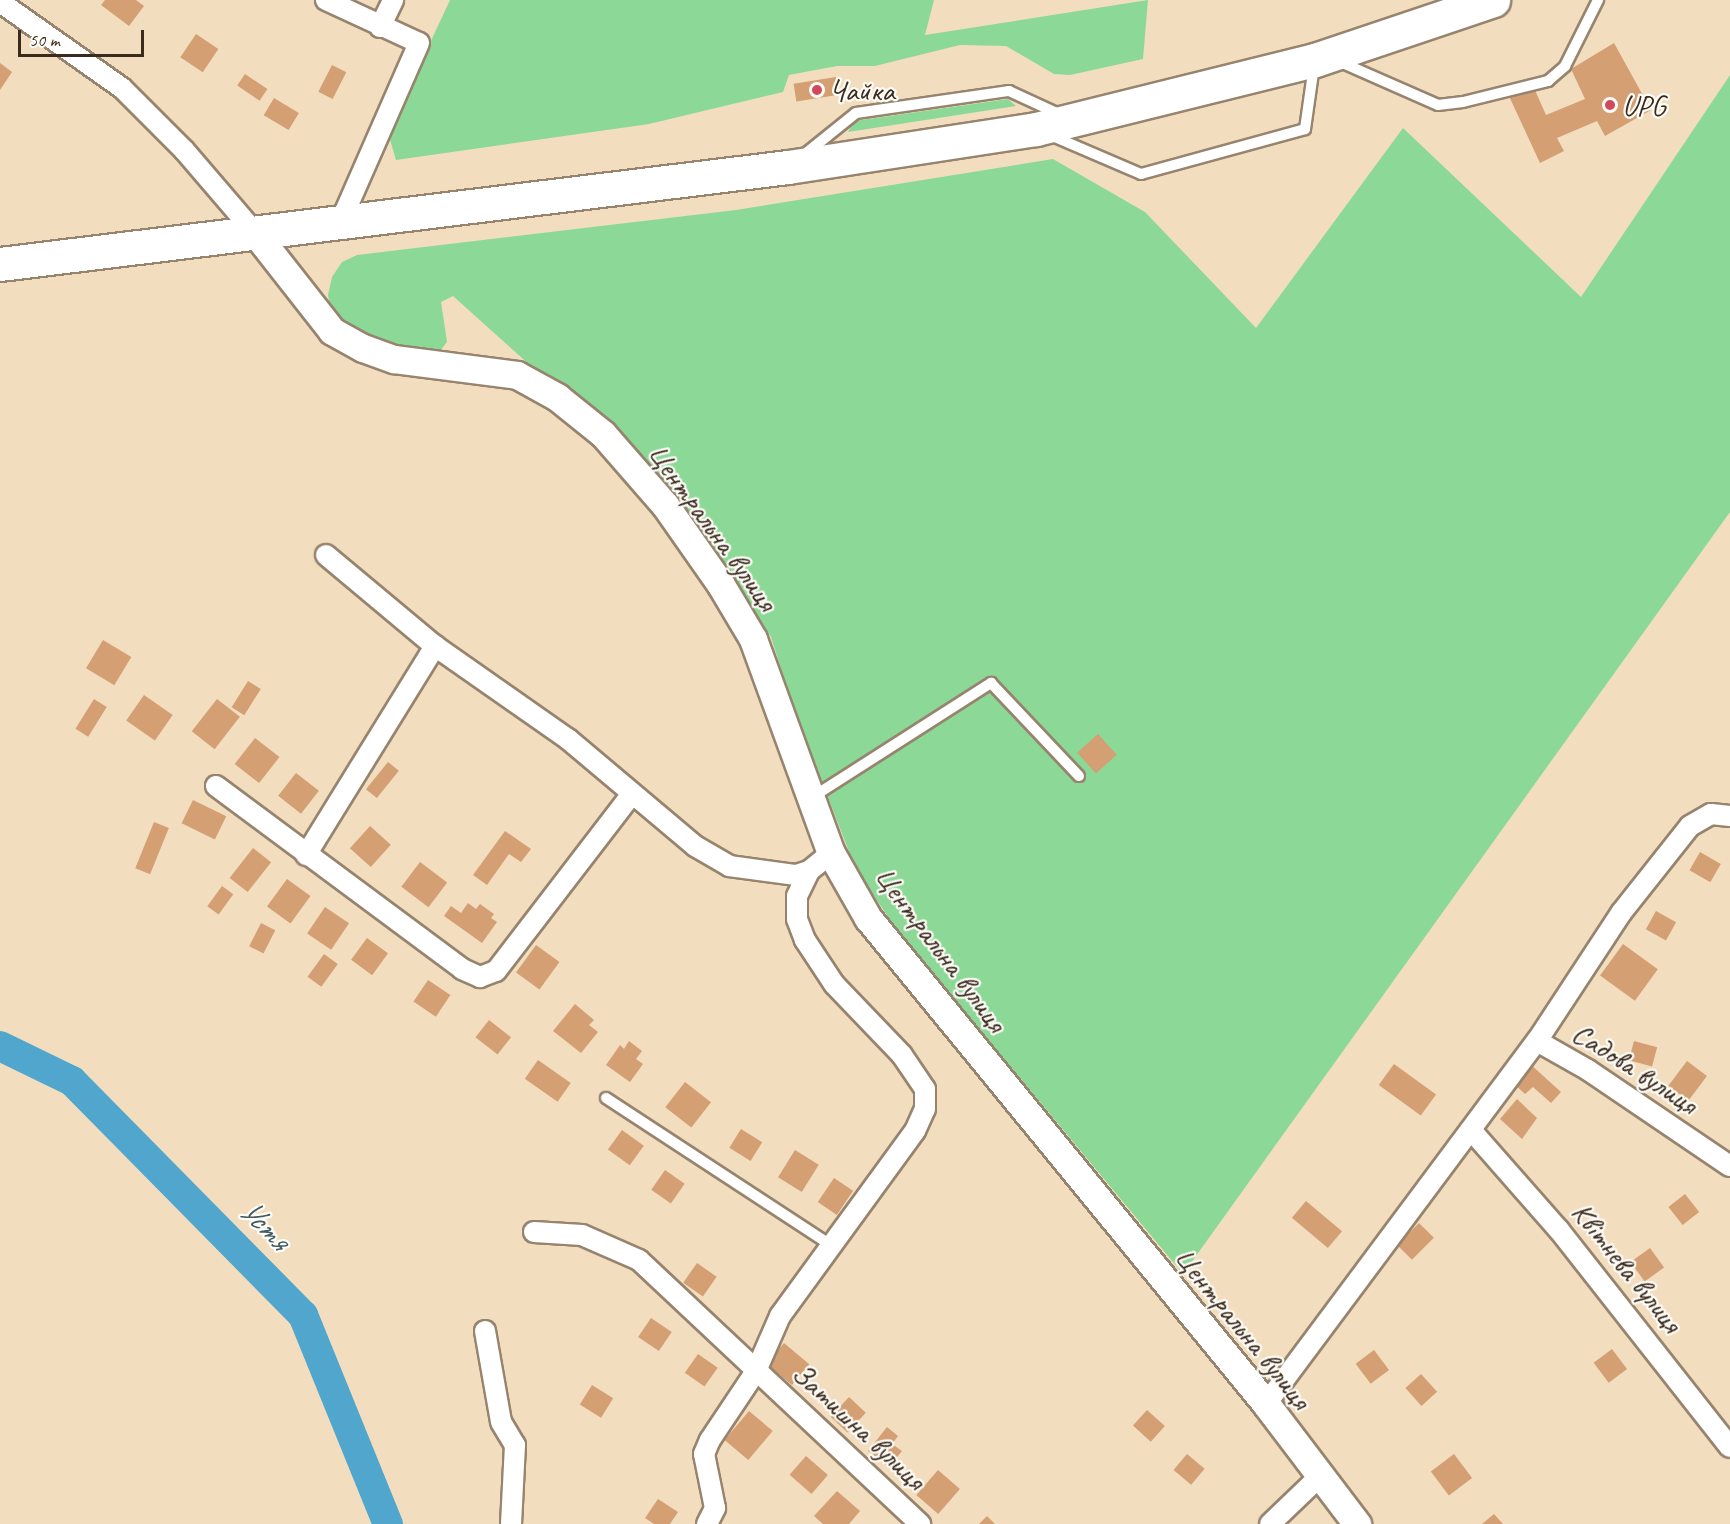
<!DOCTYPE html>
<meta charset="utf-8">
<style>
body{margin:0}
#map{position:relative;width:1730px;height:1524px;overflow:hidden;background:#f3ddbf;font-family:Caveat,sans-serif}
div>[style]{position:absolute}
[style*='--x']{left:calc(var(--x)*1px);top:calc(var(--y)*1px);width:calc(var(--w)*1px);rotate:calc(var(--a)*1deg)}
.green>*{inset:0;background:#8cd997}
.river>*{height:30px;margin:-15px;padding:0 15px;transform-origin:15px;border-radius:15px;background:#50a6cc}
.building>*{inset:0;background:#d39f73;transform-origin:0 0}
.roads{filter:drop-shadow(2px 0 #97846e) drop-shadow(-2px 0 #97846e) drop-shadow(0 2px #97846e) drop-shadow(0 -2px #97846e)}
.lane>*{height:10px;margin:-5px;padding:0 5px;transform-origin:5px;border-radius:5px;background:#fff}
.street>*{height:20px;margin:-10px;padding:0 10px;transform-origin:10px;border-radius:10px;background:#fff}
.secondary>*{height:27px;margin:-13.5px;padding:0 13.5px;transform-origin:13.5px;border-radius:13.5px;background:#fff}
.highway>*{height:33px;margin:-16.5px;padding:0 16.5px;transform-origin:16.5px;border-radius:16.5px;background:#fff}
.dots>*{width:16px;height:16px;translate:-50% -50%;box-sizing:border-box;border:3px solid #fdfcf7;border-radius:50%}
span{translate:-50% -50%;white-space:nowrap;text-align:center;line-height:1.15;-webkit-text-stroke:4.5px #fdfcf7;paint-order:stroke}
.poi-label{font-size:30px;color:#3b2a1e}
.left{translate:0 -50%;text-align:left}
.street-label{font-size:30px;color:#3b2a1e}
.water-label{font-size:32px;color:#435c64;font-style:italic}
.scale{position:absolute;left:18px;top:30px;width:126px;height:27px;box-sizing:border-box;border:3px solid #3b2a1e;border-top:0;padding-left:8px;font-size:18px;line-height:21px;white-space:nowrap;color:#3b2a1e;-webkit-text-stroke:4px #fdfcf7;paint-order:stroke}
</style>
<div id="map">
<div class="green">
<div style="clip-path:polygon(450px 0,934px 0,925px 35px,1148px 0,1143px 59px,1070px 75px,1054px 74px,1006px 46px,960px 45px,875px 66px,837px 66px,789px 75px,783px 92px,649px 124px,396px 160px,388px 133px)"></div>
<div style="clip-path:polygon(1730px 75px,1730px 512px,1183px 1274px,894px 926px,855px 867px,793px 707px,771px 637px,720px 556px,655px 471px,603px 416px,532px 367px,453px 296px,441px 302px,447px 342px,440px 351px,409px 350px,343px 327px,331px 312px,328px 295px,332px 277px,342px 262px,357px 255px,736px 210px,1053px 159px,1145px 212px,1256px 328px,1403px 128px,1581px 297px)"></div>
<div style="clip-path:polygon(1008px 99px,1016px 106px,848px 132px,854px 121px)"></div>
</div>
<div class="river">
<div style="--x:0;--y:1046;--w:80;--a:25.9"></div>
<div style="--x:72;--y:1081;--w:329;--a:45.4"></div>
<div style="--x:303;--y:1315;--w:226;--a:67.9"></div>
</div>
<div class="building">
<div style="clip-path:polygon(105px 0,136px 0,144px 6px,129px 26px,101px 5px)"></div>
<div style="left:196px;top:34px;width:27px;height:28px;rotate:34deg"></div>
<div style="clip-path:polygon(1614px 43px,1651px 110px,1605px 136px,1597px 121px,1557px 138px,1564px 151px,1540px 163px,1508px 94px,1534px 88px,1546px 115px,1585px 99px,1571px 69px)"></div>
<div style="clip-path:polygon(0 63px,12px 72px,0 90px)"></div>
<div style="left:332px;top:65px;width:16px;height:30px;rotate:27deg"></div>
<div style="left:245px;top:74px;width:27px;height:14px;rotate:34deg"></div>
<div style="left:836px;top:77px;width:18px;height:43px;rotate:81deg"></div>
<div style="left:274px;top:98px;width:29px;height:20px;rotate:31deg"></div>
<div style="left:103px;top:640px;width:33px;height:33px;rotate:31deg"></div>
<div style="left:248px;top:681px;width:15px;height:31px;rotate:32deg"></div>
<div style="left:144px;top:695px;width:35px;height:31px;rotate:35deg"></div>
<div style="left:94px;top:699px;width:15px;height:35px;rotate:32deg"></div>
<div style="left:217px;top:699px;width:29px;height:41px;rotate:38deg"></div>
<div style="left:1098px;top:734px;width:28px;height:28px;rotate:48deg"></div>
<div style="left:255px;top:738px;width:31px;height:33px;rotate:38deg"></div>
<div style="left:388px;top:762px;width:14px;height:35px;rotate:39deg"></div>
<div style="left:296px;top:773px;width:29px;height:29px;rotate:38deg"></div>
<div style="left:193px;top:800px;width:37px;height:26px;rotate:26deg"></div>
<div style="left:154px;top:822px;width:16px;height:50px;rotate:22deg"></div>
<div style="left:370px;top:826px;width:28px;height:30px;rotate:42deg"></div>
<div style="clip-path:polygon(505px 831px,531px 849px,521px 862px,509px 854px,487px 885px,473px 875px)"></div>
<div style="left:253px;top:848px;width:23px;height:38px;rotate:38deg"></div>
<div style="left:1700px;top:852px;width:24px;height:21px;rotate:30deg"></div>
<div style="left:420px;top:862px;width:34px;height:31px;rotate:37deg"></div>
<div style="left:287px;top:879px;width:29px;height:34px;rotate:36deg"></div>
<div style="left:222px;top:886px;width:14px;height:25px;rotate:36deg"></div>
<div style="clip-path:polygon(468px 903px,476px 909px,480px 904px,494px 914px,491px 918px,497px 922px,482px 943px,444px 916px,451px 906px,461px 913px)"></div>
<div style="left:325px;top:907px;width:29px;height:32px;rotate:34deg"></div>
<div style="left:1656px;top:911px;width:23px;height:21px;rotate:29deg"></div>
<div style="left:261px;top:923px;width:16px;height:26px;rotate:27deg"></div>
<div style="left:367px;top:938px;width:26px;height:27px;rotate:36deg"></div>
<div style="left:1623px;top:944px;width:43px;height:39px;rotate:36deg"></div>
<div style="left:536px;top:945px;width:29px;height:34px;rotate:36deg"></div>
<div style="left:324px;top:954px;width:17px;height:28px;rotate:36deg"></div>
<div style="left:428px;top:980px;width:27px;height:26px;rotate:34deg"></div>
<div style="clip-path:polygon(575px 1004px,594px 1020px,589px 1025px,598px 1032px,581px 1053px,553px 1031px)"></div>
<div style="left:489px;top:1020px;width:28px;height:22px;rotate:38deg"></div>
<div style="clip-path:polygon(629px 1041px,642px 1051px,636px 1059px,643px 1064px,630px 1082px,606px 1065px,620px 1045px,624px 1049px)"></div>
<div style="left:1634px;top:1041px;width:24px;height:20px;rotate:15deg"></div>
<div style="left:538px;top:1060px;width:40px;height:23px;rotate:35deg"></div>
<div style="left:1687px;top:1061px;width:25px;height:31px;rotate:37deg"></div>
<div style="clip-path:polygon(1529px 1063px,1561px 1092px,1551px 1103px,1533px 1087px,1525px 1094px,1512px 1082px)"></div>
<div style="left:1394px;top:1064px;width:52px;height:26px;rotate:36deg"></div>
<div style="left:685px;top:1082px;width:33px;height:32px;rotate:38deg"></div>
<div style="clip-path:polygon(1517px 1099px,1537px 1118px,1522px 1139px,1500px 1119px)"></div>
<div style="left:741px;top:1129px;width:25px;height:22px;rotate:32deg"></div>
<div style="left:622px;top:1130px;width:27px;height:24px;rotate:36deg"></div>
<div style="left:795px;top:1150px;width:28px;height:32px;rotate:32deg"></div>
<div style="left:665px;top:1170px;width:24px;height:24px;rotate:35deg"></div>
<div style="left:834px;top:1178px;width:23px;height:29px;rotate:34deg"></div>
<div style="left:1685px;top:1194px;width:23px;height:21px;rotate:52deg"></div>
<div style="left:1306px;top:1201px;width:47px;height:22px;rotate:40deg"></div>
<div style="left:1419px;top:1223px;width:21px;height:31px;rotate:45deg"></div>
<div style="left:1650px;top:1248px;width:24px;height:24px;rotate:54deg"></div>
<div style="left:697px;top:1263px;width:24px;height:24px;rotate:35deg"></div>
<div style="left:651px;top:1318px;width:25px;height:23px;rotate:34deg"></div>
<div style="left:784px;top:1343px;width:33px;height:27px;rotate:40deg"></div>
<div style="left:1612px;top:1349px;width:25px;height:23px;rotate:53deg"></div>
<div style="left:1374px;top:1350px;width:25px;height:23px;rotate:53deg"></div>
<div style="left:698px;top:1354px;width:24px;height:23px;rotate:35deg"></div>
<div style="left:1421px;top:1374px;width:24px;height:21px;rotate:48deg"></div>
<div style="left:592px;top:1385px;width:25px;height:23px;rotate:32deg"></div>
<div style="left:849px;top:1397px;width:23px;height:27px;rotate:43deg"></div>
<div style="left:1147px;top:1410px;width:24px;height:21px;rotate:42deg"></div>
<div style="left:749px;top:1411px;width:31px;height:38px;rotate:40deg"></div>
<div style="clip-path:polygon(887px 1427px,898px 1436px,892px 1444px,902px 1451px,889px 1467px,868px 1451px)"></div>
<div style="left:1187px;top:1454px;width:23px;height:21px;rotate:40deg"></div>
<div style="left:1454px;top:1454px;width:30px;height:29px;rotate:53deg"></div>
<div style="left:806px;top:1456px;width:29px;height:25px;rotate:41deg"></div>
<div style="left:938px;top:1470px;width:29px;height:33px;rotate:41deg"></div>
<div style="clip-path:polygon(837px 1491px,860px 1511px,849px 1524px,823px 1524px,814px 1516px)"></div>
<div style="clip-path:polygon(658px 1499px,678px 1512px,670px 1524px,654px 1524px,645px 1518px)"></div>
<div style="clip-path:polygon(1494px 1514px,1503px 1524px,1482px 1524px)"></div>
<div style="clip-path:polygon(987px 1516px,995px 1524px,979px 1524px)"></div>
</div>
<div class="roads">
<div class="lane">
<div style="--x:1338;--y:61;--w:109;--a:23.7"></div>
<div style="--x:1438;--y:105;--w:25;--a:-7"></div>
<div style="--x:1463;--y:102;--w:88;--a:-13.9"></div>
<div style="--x:1548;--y:81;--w:23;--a:-41"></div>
<div style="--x:1565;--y:66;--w:74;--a:-63.4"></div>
<div style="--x:1050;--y:135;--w:99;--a:23.2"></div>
<div style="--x:1141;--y:174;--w:170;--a:-15.3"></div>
<div style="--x:1305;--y:129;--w:64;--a:-81.9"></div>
<div style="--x:805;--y:154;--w:65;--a:-38.8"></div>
<div style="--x:856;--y:113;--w:155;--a:-8.2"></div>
<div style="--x:1009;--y:91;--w:55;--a:24.7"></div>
<div style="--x:811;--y:798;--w:214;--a:-32.6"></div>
<div style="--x:991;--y:683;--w:128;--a:46.6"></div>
<div style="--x:606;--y:1098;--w:269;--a:33.2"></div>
</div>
<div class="street">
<div style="--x:326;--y:0;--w:102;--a:24.8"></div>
<div style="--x:419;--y:43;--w:199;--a:113.7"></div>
<div style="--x:0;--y:2;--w:149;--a:35.2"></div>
<div style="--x:122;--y:88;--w:88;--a:45"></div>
<div style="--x:184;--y:150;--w:111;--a:49.4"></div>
<div style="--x:380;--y:27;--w:30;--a:-64"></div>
<div style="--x:326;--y:555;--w:142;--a:39.9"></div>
<div style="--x:435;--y:646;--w:162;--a:35"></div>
<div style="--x:568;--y:739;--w:166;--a:40.1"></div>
<div style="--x:695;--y:846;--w:39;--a:30"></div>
<div style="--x:729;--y:866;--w:68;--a:7.7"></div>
<div style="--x:796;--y:875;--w:14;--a:-17"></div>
<div style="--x:216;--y:786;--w:307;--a:36.6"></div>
<div style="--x:462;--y:969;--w:20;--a:24"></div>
<div style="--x:480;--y:977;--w:17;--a:-21"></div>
<div style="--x:496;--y:971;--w:223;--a:-52.5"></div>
<div style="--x:306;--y:855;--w:246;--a:-58.3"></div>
<div style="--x:1537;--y:1041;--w:59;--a:29.6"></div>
<div style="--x:1588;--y:1070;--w:171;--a:34.1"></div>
<div style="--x:1471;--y:1130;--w:133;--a:48.7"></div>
<div style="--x:1559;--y:1230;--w:276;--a:51.8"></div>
<div style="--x:534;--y:1232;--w:48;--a:3.6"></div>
<div style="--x:582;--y:1235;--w:62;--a:23.7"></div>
<div style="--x:639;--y:1260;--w:386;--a:43.2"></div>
<div style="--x:485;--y:1331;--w:92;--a:80"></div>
<div style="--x:501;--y:1422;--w:27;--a:59"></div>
<div style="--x:515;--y:1445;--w:79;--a:92.9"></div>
<div style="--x:1266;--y:1404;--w:453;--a:-53.3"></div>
<div style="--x:1537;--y:1041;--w:153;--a:-56.7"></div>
<div style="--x:1621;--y:913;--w:111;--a:-51.6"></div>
<div style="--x:1690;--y:826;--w:24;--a:-30"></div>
<div style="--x:1711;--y:814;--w:19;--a:6"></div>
<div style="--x:707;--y:1524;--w:18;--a:-63"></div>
<div style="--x:715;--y:1508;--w:55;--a:-101.5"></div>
<div style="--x:704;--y:1454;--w:15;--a:-67"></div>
<div style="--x:710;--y:1440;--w:83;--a:-56.3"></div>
<div style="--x:756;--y:1371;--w:60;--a:-66.4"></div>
<div style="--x:780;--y:1316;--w:229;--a:-53.9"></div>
<div style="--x:915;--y:1131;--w:24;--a:-66"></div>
<div style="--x:925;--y:1109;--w:20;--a:-90"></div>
<div style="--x:925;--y:1089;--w:41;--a:-124.1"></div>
<div style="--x:902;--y:1055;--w:98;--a:-133.8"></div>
<div style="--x:834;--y:984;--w:53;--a:-123.4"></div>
<div style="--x:805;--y:940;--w:22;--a:-111"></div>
<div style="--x:797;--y:919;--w:23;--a:-90"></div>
<div style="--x:797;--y:896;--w:28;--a:-64"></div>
<div style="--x:809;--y:871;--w:28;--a:-39"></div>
<div style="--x:1270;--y:1524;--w:68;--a:-43.8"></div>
</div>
<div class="secondary">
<div style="--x:256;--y:234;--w:123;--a:51.9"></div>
<div style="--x:332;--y:331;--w:35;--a:29"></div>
<div style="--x:363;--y:348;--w:33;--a:20"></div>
<div style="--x:394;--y:359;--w:124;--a:7.4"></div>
<div style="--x:517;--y:375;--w:46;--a:28.8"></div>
<div style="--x:557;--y:397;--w:59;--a:38.8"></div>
<div style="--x:603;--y:434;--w:94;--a:48.9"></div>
<div style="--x:665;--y:505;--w:98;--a:55"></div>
<div style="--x:721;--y:585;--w:63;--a:59.3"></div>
<div style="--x:753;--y:639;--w:228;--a:70"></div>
<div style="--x:831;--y:853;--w:75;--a:60.4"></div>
<div style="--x:868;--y:918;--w:628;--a:50.68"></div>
<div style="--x:1266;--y:1404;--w:151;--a:52.8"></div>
</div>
<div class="highway">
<div style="--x:0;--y:264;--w:794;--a:-7.02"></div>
<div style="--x:788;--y:167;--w:251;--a:-8.7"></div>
<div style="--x:1036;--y:129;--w:287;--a:-13.9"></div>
<div style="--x:1315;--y:60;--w:188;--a:-18.6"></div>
</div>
</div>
<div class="dots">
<div style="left:817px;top:90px;background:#d1495b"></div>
<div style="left:1610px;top:105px;background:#d1495b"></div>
</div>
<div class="poi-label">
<span class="left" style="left:829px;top:90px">Чайка</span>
<span class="left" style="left:1622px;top:105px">UPG</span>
</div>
<div class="street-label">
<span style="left:713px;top:527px;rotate:54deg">Центральна вулиця</span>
<span style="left:941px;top:949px;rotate:53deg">Центральна вулиця</span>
<span style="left:1635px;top:1068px;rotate:33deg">Садова вулиця</span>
<span style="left:1627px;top:1267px;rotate:51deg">Квітнева вулиця</span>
<span style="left:1243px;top:1328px;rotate:51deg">Центральна вулиця</span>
<span style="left:859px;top:1426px;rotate:43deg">Затишна вулиця</span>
</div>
<div class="water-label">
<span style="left:264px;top:1225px;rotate:45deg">Устя</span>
</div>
<div class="scale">50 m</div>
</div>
